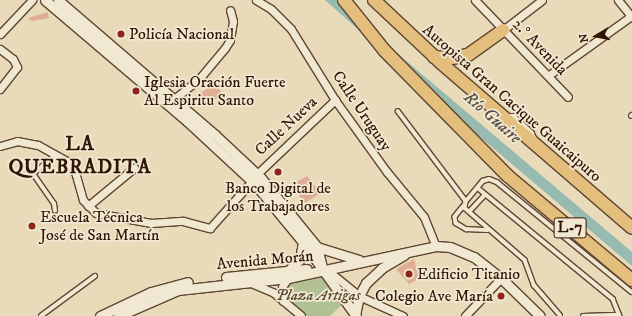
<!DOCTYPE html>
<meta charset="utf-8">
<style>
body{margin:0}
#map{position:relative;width:632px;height:316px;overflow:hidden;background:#e9dbba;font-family:"IM FELL DW Pica",serif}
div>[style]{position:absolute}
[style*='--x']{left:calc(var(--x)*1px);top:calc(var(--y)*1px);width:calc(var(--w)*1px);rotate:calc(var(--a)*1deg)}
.green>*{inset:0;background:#b1c193}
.water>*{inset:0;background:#97bbb0}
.building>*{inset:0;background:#dfae94}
.roads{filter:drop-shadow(1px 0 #5f4632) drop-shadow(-1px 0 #5f4632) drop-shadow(0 1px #5f4632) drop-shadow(0 -1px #5f4632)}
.lane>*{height:3.5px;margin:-1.75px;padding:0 1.75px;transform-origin:1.75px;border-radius:1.75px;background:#f1e8d2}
.street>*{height:7px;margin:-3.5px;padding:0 3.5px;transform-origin:3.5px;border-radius:3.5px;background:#f1e8d2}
.secondary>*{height:9px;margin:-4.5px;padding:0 4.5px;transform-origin:4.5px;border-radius:4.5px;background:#f1e8d2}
.highway>*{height:12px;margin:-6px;padding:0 6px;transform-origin:6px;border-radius:6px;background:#e4be7d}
.dots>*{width:11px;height:11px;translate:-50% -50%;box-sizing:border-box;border:2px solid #f1e8d2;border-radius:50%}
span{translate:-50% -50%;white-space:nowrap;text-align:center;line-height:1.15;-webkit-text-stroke:3.5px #f1e8d2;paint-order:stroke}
.shield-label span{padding:1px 3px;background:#f1e8d2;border:1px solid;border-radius:3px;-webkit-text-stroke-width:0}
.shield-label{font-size:15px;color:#311404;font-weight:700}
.poi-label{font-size:16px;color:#311404}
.left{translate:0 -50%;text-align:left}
.right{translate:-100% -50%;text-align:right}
.street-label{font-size:16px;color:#311404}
.park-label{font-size:16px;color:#57482f;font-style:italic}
.water-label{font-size:17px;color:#554e40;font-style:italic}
.district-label{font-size:20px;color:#311404;font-weight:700;letter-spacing:1px}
.north{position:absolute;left:576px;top:16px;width:40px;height:40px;-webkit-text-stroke:3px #f1e8d2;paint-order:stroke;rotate:260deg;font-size:11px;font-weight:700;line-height:16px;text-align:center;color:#311404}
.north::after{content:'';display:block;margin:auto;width:14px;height:18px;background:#311404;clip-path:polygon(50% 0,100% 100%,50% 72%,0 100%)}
</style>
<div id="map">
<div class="green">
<div style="clip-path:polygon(327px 272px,348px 299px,330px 316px,303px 316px,289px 299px,287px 290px,289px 283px,293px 279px)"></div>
</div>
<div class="water">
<div style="clip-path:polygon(325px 0,339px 0,359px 21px,632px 252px,632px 266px,453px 114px)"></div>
</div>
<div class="building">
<div style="clip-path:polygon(48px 12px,49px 18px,32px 21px,28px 18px)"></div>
<div style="clip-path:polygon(215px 84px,223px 94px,204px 107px,192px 98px)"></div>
<div style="clip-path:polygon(307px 176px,321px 193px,305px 203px,291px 185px)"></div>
<div style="clip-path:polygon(414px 259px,419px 279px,409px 284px,396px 269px)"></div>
</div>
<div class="roads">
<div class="lane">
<div style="--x:398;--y:111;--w:113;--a:52.9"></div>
<div style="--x:466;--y:201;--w:7;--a:98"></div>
<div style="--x:465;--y:208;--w:79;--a:40.9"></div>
<div style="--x:525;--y:260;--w:27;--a:70"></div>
<div style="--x:534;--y:285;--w:40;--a:49"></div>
<div style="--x:507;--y:116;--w:7;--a:0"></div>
<div style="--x:514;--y:116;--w:25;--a:43"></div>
<div style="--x:532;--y:133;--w:7;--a:63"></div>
<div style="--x:631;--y:116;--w:1;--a:-45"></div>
<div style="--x:478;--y:188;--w:175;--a:39.4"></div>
<div style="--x:613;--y:299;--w:18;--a:68"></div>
<div style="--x:466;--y:201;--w:26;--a:-50"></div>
<div style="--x:483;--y:181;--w:6;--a:-18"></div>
<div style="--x:489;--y:179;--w:9;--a:21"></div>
<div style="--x:497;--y:182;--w:174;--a:39.2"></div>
<div style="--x:464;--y:206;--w:14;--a:129"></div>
<div style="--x:455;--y:217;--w:6;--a:81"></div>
<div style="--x:456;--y:223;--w:12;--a:31"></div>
<div style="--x:466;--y:229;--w:21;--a:3"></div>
<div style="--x:55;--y:211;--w:7;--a:-98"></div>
<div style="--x:54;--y:204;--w:37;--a:-125"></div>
<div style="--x:33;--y:174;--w:30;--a:-40"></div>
<div style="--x:469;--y:212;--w:23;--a:-47"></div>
<div style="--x:41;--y:316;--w:67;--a:-36.5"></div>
<div style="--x:583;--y:316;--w:36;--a:-2"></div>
</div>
<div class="street">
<div style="--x:256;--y:0;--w:17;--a:31"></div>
<div style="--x:271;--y:9;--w:28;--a:45"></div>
<div style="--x:291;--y:29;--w:84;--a:58.2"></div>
<div style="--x:335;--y:100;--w:89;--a:54.2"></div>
<div style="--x:387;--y:172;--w:58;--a:50.6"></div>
<div style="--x:424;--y:217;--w:31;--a:68"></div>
<div style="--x:475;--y:0;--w:134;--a:46.2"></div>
<div style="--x:618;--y:0;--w:22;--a:51"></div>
<div style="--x:503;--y:30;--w:49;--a:-37.6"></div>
<div style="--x:0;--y:34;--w:47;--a:-46.7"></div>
<div style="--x:0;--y:49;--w:16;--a:38"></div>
<div style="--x:13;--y:59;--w:9;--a:63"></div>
<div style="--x:17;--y:67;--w:28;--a:128"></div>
<div style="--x:549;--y:75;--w:101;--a:-35.7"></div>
<div style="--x:174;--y:99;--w:32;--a:-39"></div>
<div style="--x:199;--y:79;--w:40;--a:-50"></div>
<div style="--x:225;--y:48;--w:9;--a:-58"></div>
<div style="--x:230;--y:40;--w:19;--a:-81"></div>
<div style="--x:233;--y:21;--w:11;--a:-105"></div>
<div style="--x:0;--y:146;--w:18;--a:-16"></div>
<div style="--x:17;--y:141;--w:21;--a:11"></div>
<div style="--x:38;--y:145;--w:33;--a:29"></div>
<div style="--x:67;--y:161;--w:14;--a:54"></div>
<div style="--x:75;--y:172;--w:29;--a:74"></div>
<div style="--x:83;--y:200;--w:18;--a:45"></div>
<div style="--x:96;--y:213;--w:56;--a:10.3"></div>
<div style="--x:151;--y:223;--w:32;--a:-4"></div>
<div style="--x:183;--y:221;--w:28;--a:15"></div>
<div style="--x:210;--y:228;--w:63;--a:-48.2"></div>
<div style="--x:257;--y:174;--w:108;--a:-43.5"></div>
<div style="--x:88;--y:206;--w:60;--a:-39.6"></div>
<div style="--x:323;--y:270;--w:9;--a:21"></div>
<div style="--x:331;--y:273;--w:36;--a:39"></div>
<div style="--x:359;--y:296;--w:48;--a:24.4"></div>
<div style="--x:251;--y:283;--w:25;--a:23"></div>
<div style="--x:274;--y:293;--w:35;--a:40"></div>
<div style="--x:283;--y:301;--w:14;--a:-94"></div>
<div style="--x:282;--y:287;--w:11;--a:-56"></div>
<div style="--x:465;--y:316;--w:52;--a:-46.5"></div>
</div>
<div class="secondary">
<div style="--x:45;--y:0;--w:187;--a:40.4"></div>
<div style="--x:187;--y:121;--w:93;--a:42.8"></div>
<div style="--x:255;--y:184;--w:75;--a:50.4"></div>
<div style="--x:303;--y:242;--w:91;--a:54.4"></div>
<div style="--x:58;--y:0;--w:206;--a:40.7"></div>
<div style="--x:214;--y:134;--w:64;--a:43.1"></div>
<div style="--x:261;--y:178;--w:89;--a:50.9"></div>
<div style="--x:317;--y:247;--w:21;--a:76"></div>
<div style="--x:317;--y:247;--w:44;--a:17.2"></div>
<div style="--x:288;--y:271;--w:17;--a:-45"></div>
<div style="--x:300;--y:259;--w:17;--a:-80"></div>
<div style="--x:226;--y:277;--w:81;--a:-5.6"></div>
<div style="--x:355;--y:315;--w:19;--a:-78"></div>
<div style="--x:359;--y:296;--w:15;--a:-62"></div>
<div style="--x:366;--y:283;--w:22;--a:-43"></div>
<div style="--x:382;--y:268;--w:26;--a:-31"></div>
<div style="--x:100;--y:316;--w:56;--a:-25.2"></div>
<div style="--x:151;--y:292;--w:38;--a:-15"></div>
<div style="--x:118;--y:316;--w:65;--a:-23.4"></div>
<div style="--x:178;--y:290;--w:111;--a:-6.2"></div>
<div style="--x:288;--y:278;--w:151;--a:-12.2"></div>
<div style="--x:436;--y:246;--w:14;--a:4"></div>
<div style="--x:450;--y:247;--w:26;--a:23"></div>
<div style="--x:474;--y:257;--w:34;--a:38"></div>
<div style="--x:501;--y:278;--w:54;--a:44.3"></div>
</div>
<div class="highway">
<div style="--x:344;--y:0;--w:65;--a:51.2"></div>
<div style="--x:385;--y:51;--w:175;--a:45.5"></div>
<div style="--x:508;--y:176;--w:162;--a:40"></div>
<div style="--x:374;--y:0;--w:92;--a:43.2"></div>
<div style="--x:441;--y:63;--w:252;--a:40.8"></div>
<div style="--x:434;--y:57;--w:18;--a:3"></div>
<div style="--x:452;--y:58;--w:16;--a:-11"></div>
<div style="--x:468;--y:55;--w:43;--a:-35.5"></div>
</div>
</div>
<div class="dots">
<div style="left:121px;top:34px;background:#8f2418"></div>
<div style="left:136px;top:91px;background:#8f2418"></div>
<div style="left:278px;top:172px;background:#8f2418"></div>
<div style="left:32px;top:226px;background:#8f2418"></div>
<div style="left:409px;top:274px;background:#8f2418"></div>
<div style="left:501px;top:296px;background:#8f2418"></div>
</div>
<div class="shield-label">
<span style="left:570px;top:228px">L-7</span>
</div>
<div class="poi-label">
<span class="left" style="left:129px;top:34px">Policía Nacional</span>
<span class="left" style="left:144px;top:91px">Iglesia Oración Fuerte<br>Al Espiritu Santo</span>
<span style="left:278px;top:197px">Banco Digital de<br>los Trabajadores</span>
<span class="left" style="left:40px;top:226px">Escuela Técnica<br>José de San Martín</span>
<span class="left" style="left:417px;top:274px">Edificio Titanio</span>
<span class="right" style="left:493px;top:296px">Colegio Ave María</span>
</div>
<div class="street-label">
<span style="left:540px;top:47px;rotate:46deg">2.° Avenida</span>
<span style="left:512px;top:103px;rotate:41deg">Autopista Gran Cacique Guaicaipuro</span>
<span style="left:362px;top:111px;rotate:56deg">Calle Uruguay</span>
<span style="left:286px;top:126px;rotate:-43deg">Calle Nueva</span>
<span style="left:265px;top:260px;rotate:-5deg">Avenida Morán</span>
</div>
<div class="park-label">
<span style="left:318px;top:295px">Plaza Artigas</span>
</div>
<div class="water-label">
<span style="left:492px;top:118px;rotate:41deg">Río Guaire</span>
</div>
<div class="district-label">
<span style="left:80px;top:156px">LA<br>QUEBRADITA</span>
</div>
<div class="north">N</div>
</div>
